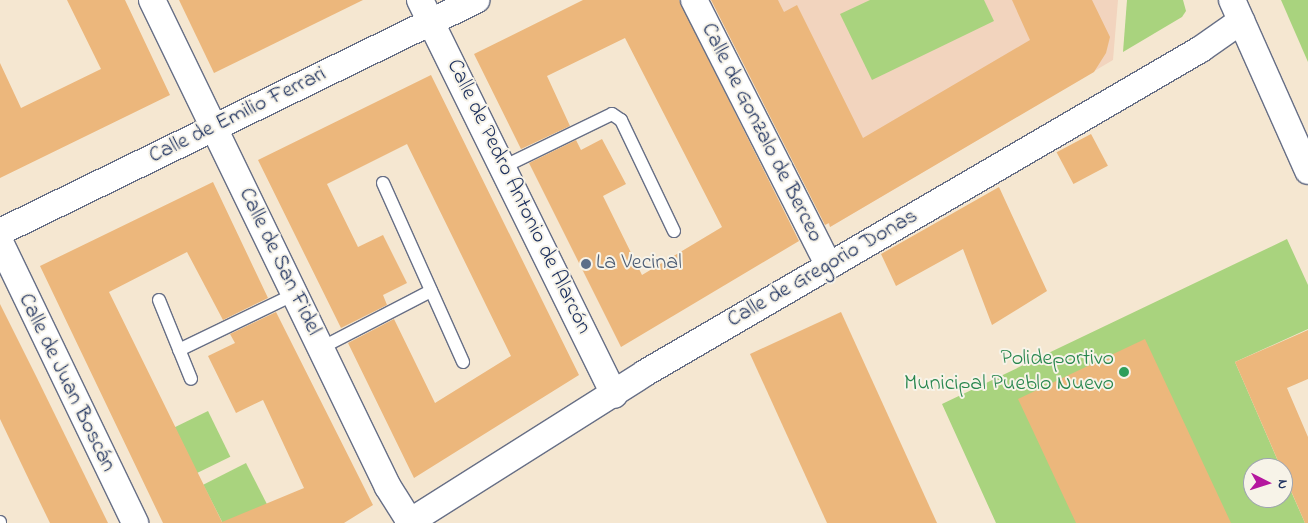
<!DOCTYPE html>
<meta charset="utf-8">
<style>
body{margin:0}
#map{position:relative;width:1308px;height:523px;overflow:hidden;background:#f5e7d1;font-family:"Indie Flower",sans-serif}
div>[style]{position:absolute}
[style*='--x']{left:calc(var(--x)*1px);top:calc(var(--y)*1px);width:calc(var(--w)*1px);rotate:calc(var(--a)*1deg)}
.built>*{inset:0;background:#f2d4be}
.green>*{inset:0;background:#a9d37e;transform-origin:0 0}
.building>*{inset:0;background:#ecb77c;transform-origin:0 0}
.roads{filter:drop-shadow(1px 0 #676f86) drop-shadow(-1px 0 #676f86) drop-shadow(0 1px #676f86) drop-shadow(0 -1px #676f86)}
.service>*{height:12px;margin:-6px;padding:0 6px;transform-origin:6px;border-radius:6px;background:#fff}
.minor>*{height:26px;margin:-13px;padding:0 13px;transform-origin:13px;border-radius:13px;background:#fff}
.dots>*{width:14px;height:14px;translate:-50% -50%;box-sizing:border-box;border:2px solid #f7f3e8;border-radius:50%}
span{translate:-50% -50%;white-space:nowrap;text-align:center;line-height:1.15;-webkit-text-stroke:4px #f7f3e8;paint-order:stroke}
.street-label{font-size:22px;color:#1b2f5e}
.service-label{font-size:22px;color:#4e5e75}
.left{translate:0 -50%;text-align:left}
.leisure-label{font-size:22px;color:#27864d}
.right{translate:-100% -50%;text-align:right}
.north{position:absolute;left:1243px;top:458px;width:50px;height:50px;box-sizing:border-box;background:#f7f3e8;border:1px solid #9fa5b1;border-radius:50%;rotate:95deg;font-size:14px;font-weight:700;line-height:20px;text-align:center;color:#1b2f5e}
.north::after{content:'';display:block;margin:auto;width:18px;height:22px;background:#b5179e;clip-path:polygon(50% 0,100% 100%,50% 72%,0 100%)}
</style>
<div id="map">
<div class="built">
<div style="clip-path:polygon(716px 0,1118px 0,1113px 60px,830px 227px)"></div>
</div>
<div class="green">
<div style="clip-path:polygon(870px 0,984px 0,994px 21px,872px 80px,840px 14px)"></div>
<div style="clip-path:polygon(1127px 0,1183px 0,1186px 11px,1182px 17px,1123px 52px)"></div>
<div style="clip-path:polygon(1281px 0,1308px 0,1308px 62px)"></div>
<div style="clip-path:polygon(1287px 239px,1308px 285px,1308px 329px,1235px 362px,1281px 468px,1253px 468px,1253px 498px,1283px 498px,1283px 473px,1305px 523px,996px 523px,942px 404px)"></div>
<div style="left:208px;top:411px;width:51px;height:37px;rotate:64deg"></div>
<div style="left:246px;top:463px;width:46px;height:48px;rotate:63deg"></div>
</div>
<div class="building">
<div style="clip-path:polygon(67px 0,125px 0,170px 95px,0 178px,0 63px,21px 108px,101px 69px)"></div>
<div style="clip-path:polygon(179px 0,363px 0,214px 73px)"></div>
<div style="clip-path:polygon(583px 0,679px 0,799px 241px,621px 347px,529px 163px,576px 140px,581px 150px,602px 139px,626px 184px,603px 196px,642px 275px,722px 227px,625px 38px,547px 76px,570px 126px,521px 149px,474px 54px)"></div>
<div style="clip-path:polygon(711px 0,778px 0,784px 12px,797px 5px,863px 138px,1030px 40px,1012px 0,1092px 0,1110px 37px,1106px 53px,1094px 72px,830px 227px,829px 223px,825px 225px)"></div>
<div style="clip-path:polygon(431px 75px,579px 375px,414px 478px,348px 343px,394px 319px,435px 403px,511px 356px,407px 144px,327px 184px,358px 247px,383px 235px,407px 283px,383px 295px,387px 305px,341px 328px,258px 160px)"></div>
<div style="left:1091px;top:134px;width:36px;height:39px;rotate:62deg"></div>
<div style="clip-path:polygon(213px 182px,268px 298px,223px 320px,187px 252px,109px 292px,222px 522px,304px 488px,263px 400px,236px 413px,208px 356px,235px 343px,230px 334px,276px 312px,373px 505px,344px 523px,163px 523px,40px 266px)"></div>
<div style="clip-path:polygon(999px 187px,1047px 291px,992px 325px,963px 249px,896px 286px,881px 254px)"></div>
<div style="clip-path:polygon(0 304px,36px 376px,108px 523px,50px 523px,31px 484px,0 419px)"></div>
<div style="clip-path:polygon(841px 312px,902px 446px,937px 523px,827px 523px,750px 354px)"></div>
<div style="clip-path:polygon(1308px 330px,1308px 379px,1287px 388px,1308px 437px,1308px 523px,1305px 523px,1235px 362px)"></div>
<div style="clip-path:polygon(1145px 339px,1231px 523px,1076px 523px,1034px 433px,1018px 399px)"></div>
</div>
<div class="roads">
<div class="service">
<div style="--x:503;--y:167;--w:121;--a:-25.9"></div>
<div style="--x:612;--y:114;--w:11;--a:34"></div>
<div style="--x:621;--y:120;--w:123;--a:64.5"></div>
<div style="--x:383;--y:183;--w:196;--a:65.9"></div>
<div style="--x:159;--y:300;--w:85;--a:67.9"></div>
<div style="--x:321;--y:348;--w:124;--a:-27.4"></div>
<div style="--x:179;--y:350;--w:129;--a:-25.8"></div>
<div style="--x:0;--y:522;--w:1;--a:90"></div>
</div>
<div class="minor">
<div style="--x:152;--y:0;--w:541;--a:64.15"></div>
<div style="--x:388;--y:487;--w:41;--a:57.8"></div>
<div style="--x:420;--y:0;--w:440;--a:63.8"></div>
<div style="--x:694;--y:0;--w:298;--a:63.1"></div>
<div style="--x:1232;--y:0;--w:187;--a:66"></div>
<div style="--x:0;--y:232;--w:530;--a:-25.98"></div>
<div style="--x:0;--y:242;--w:312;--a:64.3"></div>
<div style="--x:408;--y:523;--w:280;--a:-32.3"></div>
<div style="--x:645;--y:373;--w:644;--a:-30.23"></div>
<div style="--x:1201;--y:49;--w:49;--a:-35"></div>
</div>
</div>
<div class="dots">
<div style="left:586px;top:264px;background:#5c6f8a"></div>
<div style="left:1124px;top:372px;background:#2e9e5b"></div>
</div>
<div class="street-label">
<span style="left:238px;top:116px;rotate:-26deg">Calle de Emilio Ferrari</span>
<span style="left:761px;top:133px;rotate:63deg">Calle de Gonzalo de Berceo</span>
<span style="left:518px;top:197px;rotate:64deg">Calle de Pedro Antonio de Alarcón</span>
<span style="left:279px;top:262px;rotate:64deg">Calle de San Fidel</span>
<span style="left:823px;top:269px;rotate:-30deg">Calle de Gregorio Donas</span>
<span style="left:66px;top:383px;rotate:64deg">Calle de Juan Boscán</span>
</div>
<div class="service-label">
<span class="left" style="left:596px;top:264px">La Vecinal</span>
</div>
<div class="leisure-label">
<span class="right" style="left:1114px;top:372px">Polideportivo<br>Municipal Pueblo Nuevo</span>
</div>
<div class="north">N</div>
</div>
